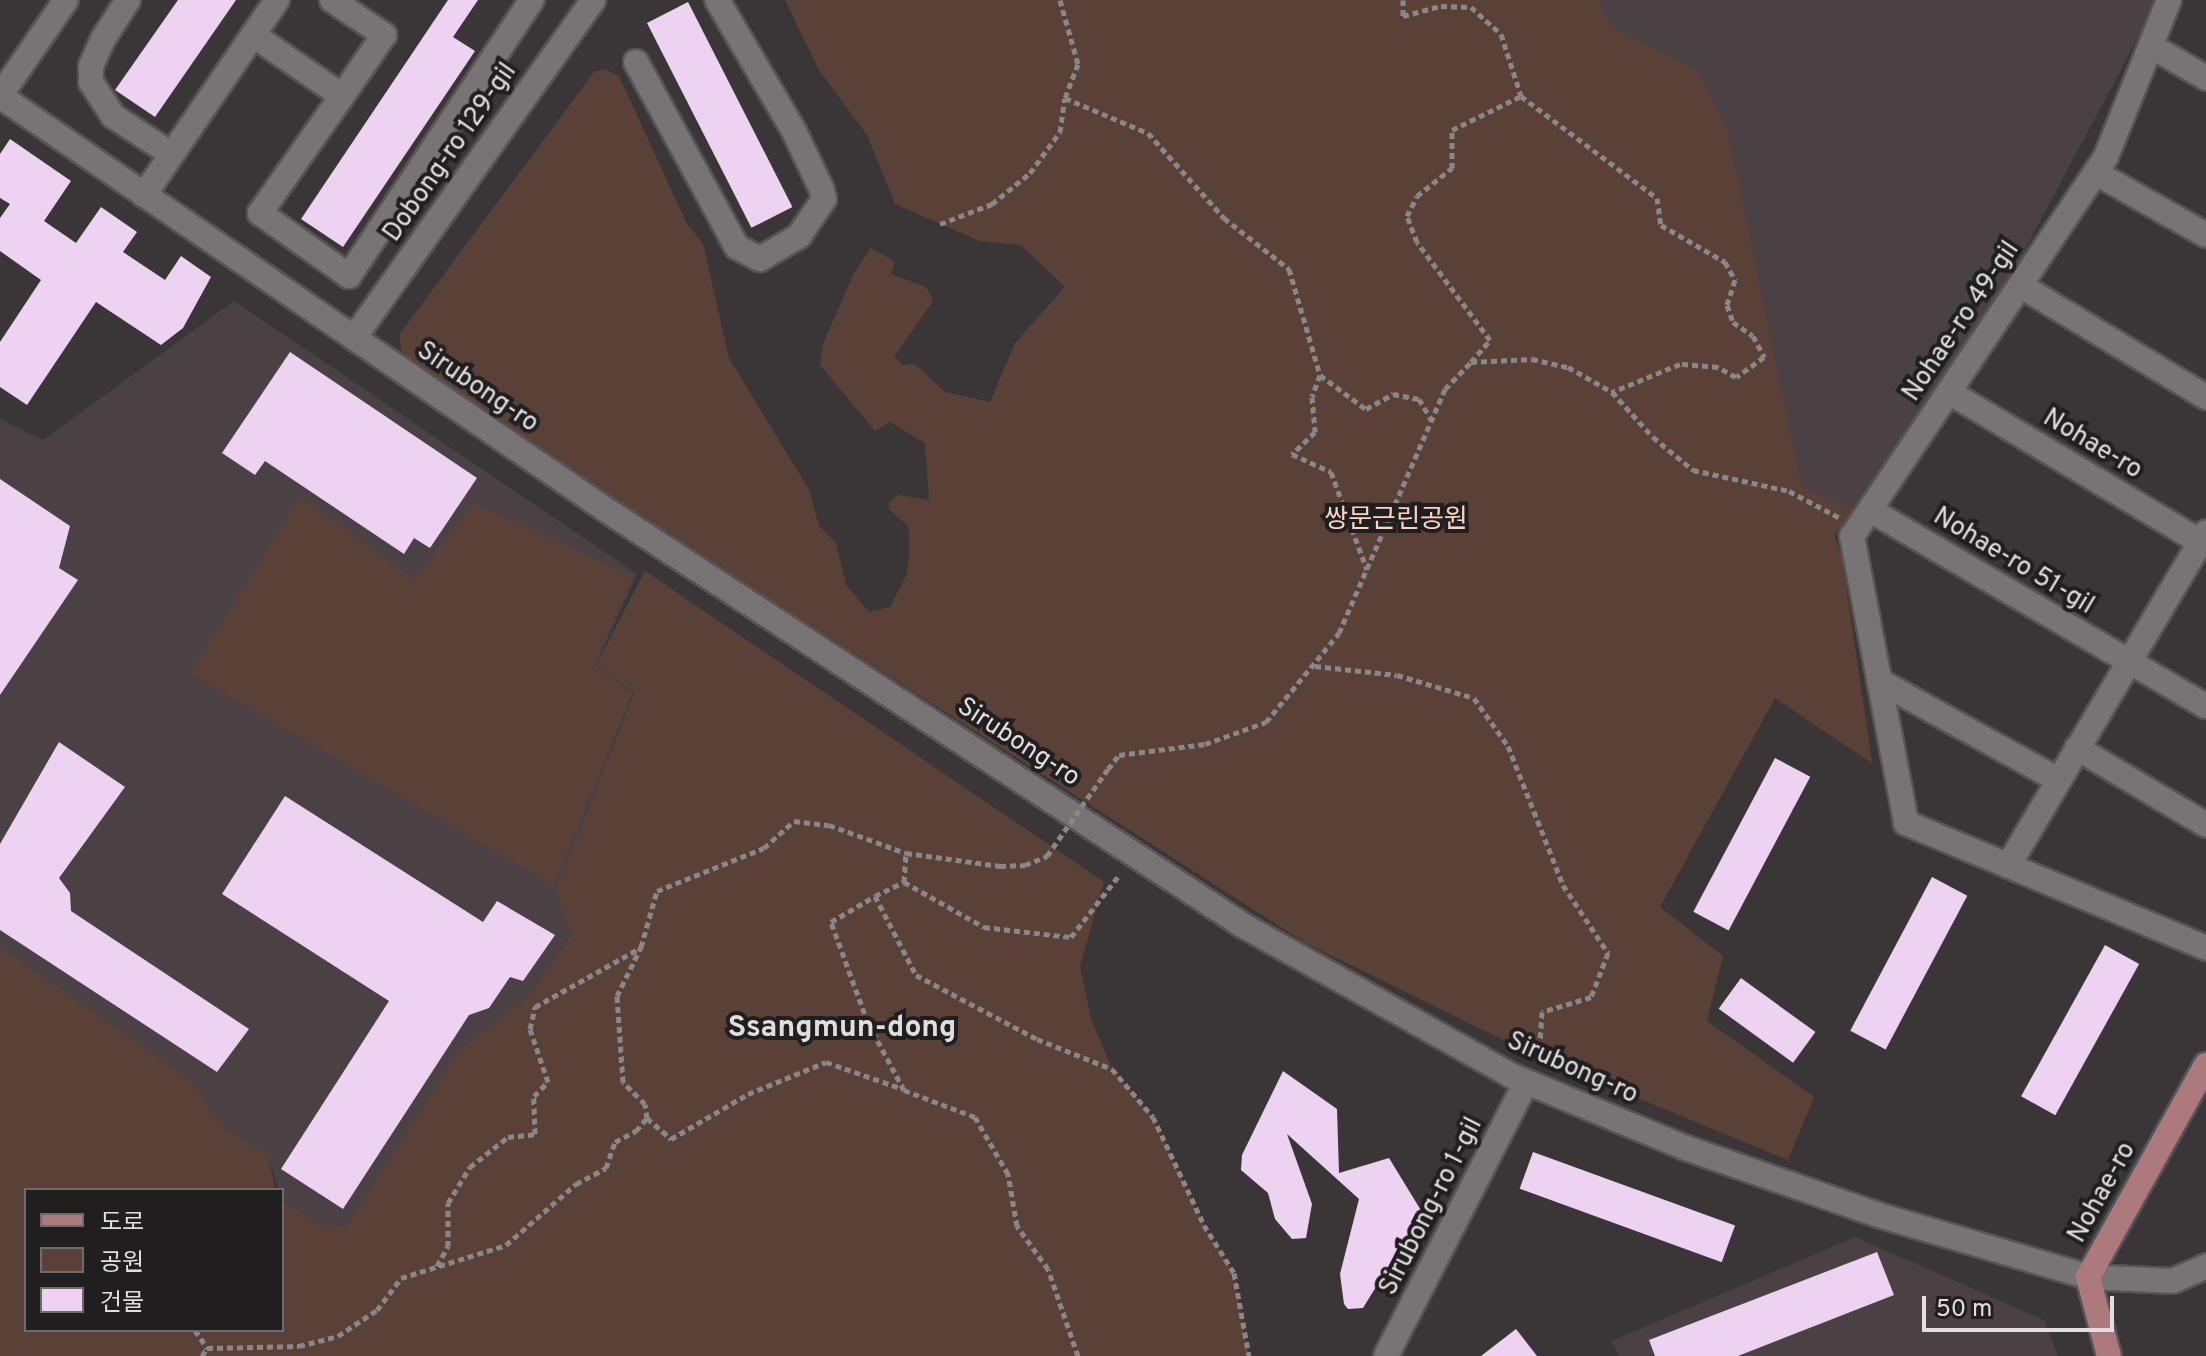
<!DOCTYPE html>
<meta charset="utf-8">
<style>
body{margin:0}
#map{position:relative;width:2206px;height:1356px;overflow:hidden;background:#3a3638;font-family:Overpass,"Noto Sans KR",sans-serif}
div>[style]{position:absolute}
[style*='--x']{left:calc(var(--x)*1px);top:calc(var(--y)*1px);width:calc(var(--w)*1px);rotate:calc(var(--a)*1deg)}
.built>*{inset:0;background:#4a4144}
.green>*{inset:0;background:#5a4138}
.building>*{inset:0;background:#eed2f2;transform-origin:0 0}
.path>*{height:5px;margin-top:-2.5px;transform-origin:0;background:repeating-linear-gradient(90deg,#8b8789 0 6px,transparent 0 10px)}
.roads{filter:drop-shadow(2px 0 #575455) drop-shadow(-2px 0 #575455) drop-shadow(0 2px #575455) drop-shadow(0 -2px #575455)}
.minor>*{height:24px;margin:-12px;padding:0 12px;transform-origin:12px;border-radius:12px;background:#787375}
.major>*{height:24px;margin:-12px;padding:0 12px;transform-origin:12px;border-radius:12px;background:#ac797d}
.path-bridge>*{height:5px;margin-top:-2.5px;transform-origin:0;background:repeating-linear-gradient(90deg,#8b8789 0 6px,transparent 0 10px)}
span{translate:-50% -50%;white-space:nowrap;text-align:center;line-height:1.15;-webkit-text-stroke:8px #201e1f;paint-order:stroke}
.street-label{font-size:26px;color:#e1dedf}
.park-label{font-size:26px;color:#fbd3c4}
.quarter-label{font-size:30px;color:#e1dedf;font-weight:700}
.legend{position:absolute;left:24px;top:1188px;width:260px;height:144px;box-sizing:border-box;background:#201e1f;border:2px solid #6d6b6c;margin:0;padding:10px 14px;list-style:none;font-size:24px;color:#e1dedf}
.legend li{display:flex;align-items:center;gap:16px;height:40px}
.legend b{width:40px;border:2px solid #6d6b6c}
.scale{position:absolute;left:1922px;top:1296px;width:192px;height:36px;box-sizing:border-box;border:4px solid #e1dedf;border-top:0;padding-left:10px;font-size:24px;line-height:28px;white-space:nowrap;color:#e1dedf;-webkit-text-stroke:6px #201e1f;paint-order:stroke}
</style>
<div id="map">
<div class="built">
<div style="clip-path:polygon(1598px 0,2158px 0,1998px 300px,1854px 510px,1801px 487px,1727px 128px,1696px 69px,1610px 26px)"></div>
<div style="clip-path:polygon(234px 301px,637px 574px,596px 665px,633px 693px,555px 891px,571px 933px,528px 997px,460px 1051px,346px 1226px,316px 1224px,282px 1199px,267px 1154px,221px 1126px,193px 1082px,0 946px,0 419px,43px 440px)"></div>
<div style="clip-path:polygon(1855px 1237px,2044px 1320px,2058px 1356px,1619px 1356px,1612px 1341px)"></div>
</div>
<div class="green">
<div style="clip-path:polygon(785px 0,1598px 0,1611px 26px,1696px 69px,1727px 128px,1801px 486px,1854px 510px,1834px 535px,1842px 557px,1872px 763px,1775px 698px,1660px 907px,1723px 956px,1707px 1021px,1814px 1097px,1788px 1160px,1538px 1057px,1304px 942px,404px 365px,399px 335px,594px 72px,605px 69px,619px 76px,686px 222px,703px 244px,729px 358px,809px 490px,819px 526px,836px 543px,846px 585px,869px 612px,890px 607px,907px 574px,910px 544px,908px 526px,889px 509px,889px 502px,899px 495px,929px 500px,925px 443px,890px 422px,875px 431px,820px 365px,823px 344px,854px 273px,871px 248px,895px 262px,891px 274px,926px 287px,933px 301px,894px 357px,903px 365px,915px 364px,945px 392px,990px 402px,1015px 343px,1065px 287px,1021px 245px,980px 241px,895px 204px,867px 135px,819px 70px)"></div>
<div style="clip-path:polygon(300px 497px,414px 579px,474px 503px,632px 576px,594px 665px,632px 694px,553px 885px,190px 673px)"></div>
<div style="clip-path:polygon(645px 571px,1104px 882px,1080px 966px,1091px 1019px,1112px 1069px,1153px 1117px,1204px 1225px,1234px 1273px,1249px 1356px,0 1356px,0 946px,193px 1082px,221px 1126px,267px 1154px,276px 1190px,26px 1190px,26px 1330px,282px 1330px,282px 1199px,316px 1224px,346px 1226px,460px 1050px,528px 997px,571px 934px,555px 891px,634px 693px,596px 665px)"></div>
</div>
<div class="building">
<div style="clip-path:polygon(178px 0,236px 0,155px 117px,115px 90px)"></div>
<div style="clip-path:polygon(448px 0,478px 0,453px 37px,475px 51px,343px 247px,301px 219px)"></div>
<div style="left:688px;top:2px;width:230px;height:46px;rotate:63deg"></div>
<div style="clip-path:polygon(10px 139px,71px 181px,44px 221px,76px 243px,101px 207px,137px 232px,123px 252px,165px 280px,181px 256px,211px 277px,183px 328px,161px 345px,96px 302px,27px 405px,0 387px,0 342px,41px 280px,0 251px,0 218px,10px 204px,0 198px,0 154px)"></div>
<div style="clip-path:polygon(290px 352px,477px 478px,430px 548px,414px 538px,404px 554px,265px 461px,255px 475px,222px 453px)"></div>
<div style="clip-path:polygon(0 479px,70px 526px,59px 568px,78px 580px,0 695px)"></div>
<div style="clip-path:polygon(59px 742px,125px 787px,59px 878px,70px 893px,71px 911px,249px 1029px,217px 1072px,0 930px,0 844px)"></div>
<div style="left:1775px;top:758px;width:40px;height:174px;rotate:28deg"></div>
<div style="clip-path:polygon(285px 796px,483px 922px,497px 901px,555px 935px,523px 981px,510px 977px,489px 1008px,469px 1015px,343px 1209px,281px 1169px,389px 1001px,222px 894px)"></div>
<div style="left:1932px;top:877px;width:40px;height:174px;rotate:28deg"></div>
<div style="left:2105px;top:945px;width:39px;height:173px;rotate:29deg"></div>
<div style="left:1741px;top:978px;width:92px;height:38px;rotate:36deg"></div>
<div style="clip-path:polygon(1283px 1071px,1337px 1109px,1339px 1173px,1389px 1158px,1422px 1212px,1363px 1308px,1348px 1309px,1344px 1304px,1340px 1274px,1359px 1199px,1287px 1134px,1312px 1204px,1306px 1238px,1292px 1239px,1275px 1219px,1268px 1193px,1241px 1170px,1242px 1155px)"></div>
<div style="left:1533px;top:1152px;width:215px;height:39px;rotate:20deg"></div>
<div style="clip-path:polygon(1877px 1252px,1894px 1295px,1738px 1356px,1655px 1356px,1649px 1340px)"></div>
<div style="clip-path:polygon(1516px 1329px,1537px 1356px,1481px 1356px)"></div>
</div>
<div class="path">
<div style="--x:1060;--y:0;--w:66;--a:74.3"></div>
<div style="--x:1078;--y:64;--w:36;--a:111"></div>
<div style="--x:1065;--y:98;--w:90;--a:22.9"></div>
<div style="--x:1148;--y:133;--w:114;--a:48.2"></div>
<div style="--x:1224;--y:218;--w:83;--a:38.1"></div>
<div style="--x:1289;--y:269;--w:110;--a:73.7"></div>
<div style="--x:1320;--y:375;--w:57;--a:36.5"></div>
<div style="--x:1366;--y:409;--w:31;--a:-29"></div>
<div style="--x:1393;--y:394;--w:26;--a:11"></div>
<div style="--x:1419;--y:399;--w:23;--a:59"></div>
<div style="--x:1403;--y:0;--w:16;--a:90"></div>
<div style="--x:1403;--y:16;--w:39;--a:-15"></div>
<div style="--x:1441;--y:6;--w:30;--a:2"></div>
<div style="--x:1471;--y:7;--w:40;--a:42"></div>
<div style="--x:1501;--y:34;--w:65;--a:72.1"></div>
<div style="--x:1521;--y:96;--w:170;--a:36.9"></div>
<div style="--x:1657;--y:198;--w:27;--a:82"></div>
<div style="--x:1661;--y:225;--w:74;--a:30"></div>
<div style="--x:1725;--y:262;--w:21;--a:61"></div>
<div style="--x:1735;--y:280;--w:26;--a:108"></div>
<div style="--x:1727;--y:305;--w:18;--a:71"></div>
<div style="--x:1733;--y:322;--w:24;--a:35"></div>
<div style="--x:1753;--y:336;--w:24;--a:62"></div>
<div style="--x:1764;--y:357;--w:34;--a:144"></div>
<div style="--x:1736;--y:377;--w:21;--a:-151"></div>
<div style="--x:1718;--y:367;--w:38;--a:-175"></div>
<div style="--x:1680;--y:364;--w:74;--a:157.6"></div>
<div style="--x:940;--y:224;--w:56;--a:-21"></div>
<div style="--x:992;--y:204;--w:49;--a:-39.2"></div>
<div style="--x:1030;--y:173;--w:51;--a:-53.8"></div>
<div style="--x:1060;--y:132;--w:34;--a:-82"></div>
<div style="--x:1471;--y:362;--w:29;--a:-49"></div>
<div style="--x:1490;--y:340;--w:122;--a:-126.7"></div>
<div style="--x:1417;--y:242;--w:28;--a:-111"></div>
<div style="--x:1407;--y:216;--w:22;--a:-63"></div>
<div style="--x:1417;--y:196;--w:45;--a:-38.7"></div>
<div style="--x:1452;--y:168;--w:38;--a:-90"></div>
<div style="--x:1452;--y:130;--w:77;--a:-26.2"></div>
<div style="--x:1320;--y:375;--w:23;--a:110"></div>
<div style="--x:1312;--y:397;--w:35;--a:85"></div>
<div style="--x:1315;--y:432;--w:32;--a:136"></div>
<div style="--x:1292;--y:454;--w:43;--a:24.8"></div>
<div style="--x:1331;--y:472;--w:104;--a:69.8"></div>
<div style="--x:1315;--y:666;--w:82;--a:6.3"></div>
<div style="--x:1397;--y:675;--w:80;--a:16.6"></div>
<div style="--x:1474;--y:698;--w:59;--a:54.7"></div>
<div style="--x:1508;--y:746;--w:149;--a:68.4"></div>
<div style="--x:1563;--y:885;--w:82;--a:56.5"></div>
<div style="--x:1608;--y:953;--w:47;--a:111.1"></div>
<div style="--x:1591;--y:997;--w:51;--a:163"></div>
<div style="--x:1542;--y:1012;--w:45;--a:93.8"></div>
<div style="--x:1108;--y:769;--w:18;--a:-52"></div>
<div style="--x:1119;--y:755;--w:87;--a:-7.3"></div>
<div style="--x:1205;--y:744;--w:65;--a:-19.8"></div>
<div style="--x:1266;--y:722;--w:115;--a:-50.6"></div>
<div style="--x:1339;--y:633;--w:266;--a:-66.5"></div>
<div style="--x:1445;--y:389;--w:37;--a:-46"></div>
<div style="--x:1471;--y:362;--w:61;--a:-2.8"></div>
<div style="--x:1532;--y:359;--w:37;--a:13"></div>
<div style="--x:1568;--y:367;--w:51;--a:29.6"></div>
<div style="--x:1612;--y:392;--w:61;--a:47.7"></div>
<div style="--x:1653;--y:437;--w:52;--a:39.5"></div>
<div style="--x:1693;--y:470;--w:98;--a:12.3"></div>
<div style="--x:1789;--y:491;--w:58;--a:27.9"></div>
<div style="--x:904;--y:882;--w:92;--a:29.4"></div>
<div style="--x:984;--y:927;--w:88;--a:6.6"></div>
<div style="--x:1071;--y:937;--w:80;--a:-52.1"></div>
<div style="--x:875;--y:896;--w:32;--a:-26"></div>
<div style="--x:904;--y:882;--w:29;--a:-86"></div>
<div style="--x:647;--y:1118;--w:32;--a:41"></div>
<div style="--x:671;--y:1139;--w:89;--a:-30.3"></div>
<div style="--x:748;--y:1094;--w:84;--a:-22.3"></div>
<div style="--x:826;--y:1062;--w:82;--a:19.3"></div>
<div style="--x:437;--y:1266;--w:23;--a:-61"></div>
<div style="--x:448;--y:1246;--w:43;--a:-90"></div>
<div style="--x:448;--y:1203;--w:42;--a:-58.6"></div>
<div style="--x:470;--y:1167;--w:48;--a:-38.3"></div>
<div style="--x:508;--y:1137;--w:27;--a:-6"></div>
<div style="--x:535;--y:1134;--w:38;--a:-92"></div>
<div style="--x:534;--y:1096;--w:20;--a:-45"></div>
<div style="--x:548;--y:1082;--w:56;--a:-108.8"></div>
<div style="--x:530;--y:1029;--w:23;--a:-77"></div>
<div style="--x:535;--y:1007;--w:120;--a:-29.3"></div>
<div style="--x:195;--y:1330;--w:22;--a:56"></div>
<div style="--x:202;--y:1356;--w:9;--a:-58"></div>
<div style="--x:207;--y:1348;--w:92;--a:-1.2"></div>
<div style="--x:299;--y:1346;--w:40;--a:-14.4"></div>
<div style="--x:338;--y:1336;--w:47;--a:-33.7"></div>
<div style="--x:377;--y:1310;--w:40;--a:-53"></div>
<div style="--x:401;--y:1278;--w:110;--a:-17.4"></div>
<div style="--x:506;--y:1245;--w:93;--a:-41.1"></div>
<div style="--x:576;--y:1184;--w:34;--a:-28"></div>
<div style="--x:606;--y:1168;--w:28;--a:-71"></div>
<div style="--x:615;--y:1142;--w:24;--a:-28"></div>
<div style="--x:636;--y:1131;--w:17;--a:-50"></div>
<div style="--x:647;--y:1118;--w:14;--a:-98"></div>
<div style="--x:645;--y:1104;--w:31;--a:-135"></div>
<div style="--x:623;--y:1082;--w:86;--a:-94"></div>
<div style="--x:617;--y:996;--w:55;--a:-63.9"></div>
<div style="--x:641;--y:947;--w:58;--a:-74.1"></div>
<div style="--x:657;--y:891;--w:115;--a:-21.9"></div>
<div style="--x:764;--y:848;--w:40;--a:-42"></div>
<div style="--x:794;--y:821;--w:35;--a:7"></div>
<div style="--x:829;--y:825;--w:82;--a:20"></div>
<div style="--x:906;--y:853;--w:95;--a:7.9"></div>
<div style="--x:1000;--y:866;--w:25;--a:-2"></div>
<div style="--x:1025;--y:865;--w:24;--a:-22"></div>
<div style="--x:1078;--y:1356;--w:92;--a:-109"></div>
<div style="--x:1048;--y:1269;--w:53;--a:-125.8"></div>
<div style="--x:1017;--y:1226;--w:53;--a:-99.8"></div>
<div style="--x:1008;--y:1174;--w:66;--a:-120.1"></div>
<div style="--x:975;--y:1117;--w:76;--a:-159.2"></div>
<div style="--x:904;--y:1090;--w:76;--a:-118.2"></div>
<div style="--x:868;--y:1023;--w:108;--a:-110.1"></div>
<div style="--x:831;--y:922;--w:51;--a:-30.6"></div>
<div style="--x:875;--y:896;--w:89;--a:62.6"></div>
<div style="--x:916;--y:975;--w:137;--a:27.9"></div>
<div style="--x:1037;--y:1039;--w:81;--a:21.8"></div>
<div style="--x:1112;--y:1069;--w:63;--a:49.5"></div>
<div style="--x:1153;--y:1117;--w:119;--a:64.7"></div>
<div style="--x:1204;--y:1225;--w:57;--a:58"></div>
<div style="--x:1234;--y:1273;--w:84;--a:79.8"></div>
</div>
<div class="roads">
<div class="minor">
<div style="--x:128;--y:0;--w:46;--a:122.7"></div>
<div style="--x:103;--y:39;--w:30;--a:114"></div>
<div style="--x:91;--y:66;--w:16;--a:90"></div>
<div style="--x:91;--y:82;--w:40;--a:57.1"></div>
<div style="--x:113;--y:116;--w:69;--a:33.2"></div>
<div style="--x:332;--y:0;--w:63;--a:33.9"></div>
<div style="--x:384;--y:35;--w:74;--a:124.5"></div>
<div style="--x:2169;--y:0;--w:169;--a:111.9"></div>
<div style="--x:2106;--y:157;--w:456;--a:123.8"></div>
<div style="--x:1852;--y:536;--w:292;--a:79.3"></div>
<div style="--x:1906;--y:823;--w:325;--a:22.6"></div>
<div style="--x:253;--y:35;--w:108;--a:34.4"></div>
<div style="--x:342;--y:96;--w:143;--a:125"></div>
<div style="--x:260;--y:213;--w:109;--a:35.3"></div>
<div style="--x:349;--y:276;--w:331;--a:-56.5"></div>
<div style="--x:2151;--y:46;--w:64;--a:30.2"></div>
<div style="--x:636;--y:62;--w:211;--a:61.4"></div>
<div style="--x:737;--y:247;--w:26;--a:28"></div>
<div style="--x:760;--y:259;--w:45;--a:-30.5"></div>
<div style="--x:799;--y:236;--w:45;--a:-56"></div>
<div style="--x:824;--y:199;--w:9;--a:-103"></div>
<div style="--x:822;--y:190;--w:65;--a:-115.4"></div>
<div style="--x:794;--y:131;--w:152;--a:-120.4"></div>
<div style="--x:0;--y:96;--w:736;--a:34.32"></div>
<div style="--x:608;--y:511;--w:759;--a:33.13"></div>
<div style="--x:1244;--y:926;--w:307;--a:29.2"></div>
<div style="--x:1512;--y:1076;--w:188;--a:22.5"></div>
<div style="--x:1686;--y:1148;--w:203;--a:19.2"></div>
<div style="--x:1878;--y:1215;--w:219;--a:16.4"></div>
<div style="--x:2088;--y:1277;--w:85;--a:2.7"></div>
<div style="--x:2173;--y:1281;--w:36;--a:-24"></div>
<div style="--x:0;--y:96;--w:116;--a:-55.5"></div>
<div style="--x:2096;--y:173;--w:126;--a:29.4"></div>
<div style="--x:144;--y:195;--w:236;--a:-55.7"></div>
<div style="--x:2021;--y:286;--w:216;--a:31"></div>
<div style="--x:354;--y:338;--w:414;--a:-54.7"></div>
<div style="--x:1949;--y:392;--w:299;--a:30.8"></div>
<div style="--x:1870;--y:510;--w:389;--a:30.3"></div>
<div style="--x:1879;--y:681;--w:205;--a:28.9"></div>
<div style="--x:2077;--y:748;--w:150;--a:30.8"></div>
<div style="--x:2008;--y:866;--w:388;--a:-59.3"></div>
<div style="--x:1386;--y:1356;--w:307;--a:-62.9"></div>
</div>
<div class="major">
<div style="--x:2109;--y:1356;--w:82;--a:-104.9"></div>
<div style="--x:2088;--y:1277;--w:243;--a:-60.9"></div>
</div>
</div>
<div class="path-bridge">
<div style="--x:1047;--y:856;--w:106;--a:-55"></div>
</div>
<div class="street-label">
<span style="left:451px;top:153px;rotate:-55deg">Dobong-ro 129-gil</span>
<span style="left:1962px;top:322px;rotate:-56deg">Nohae-ro 49-gil</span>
<span style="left:477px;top:388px;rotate:34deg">Sirubong-ro</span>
<span style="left:2092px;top:445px;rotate:31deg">Nohae-ro</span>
<span style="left:2013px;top:562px;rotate:31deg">Nohae-ro 51-gil</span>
<span style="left:1018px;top:743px;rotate:33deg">Sirubong-ro</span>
<span style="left:1572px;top:1069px;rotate:24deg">Sirubong-ro</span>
<span style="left:2103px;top:1193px;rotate:-61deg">Nohae-ro</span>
<span style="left:1432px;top:1207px;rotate:-63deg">Sirubong-ro 1-gil</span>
</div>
<div class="park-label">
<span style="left:1396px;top:521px">쌍문근린공원</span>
</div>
<div class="quarter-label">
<span style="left:842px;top:1029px">Ssangmun-dong</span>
</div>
<ul class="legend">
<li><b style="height:10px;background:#ac797d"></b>도로</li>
<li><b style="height:22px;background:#5a4138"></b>공원</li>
<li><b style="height:22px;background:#eed2f2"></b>건물</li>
</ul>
<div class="scale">50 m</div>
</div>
